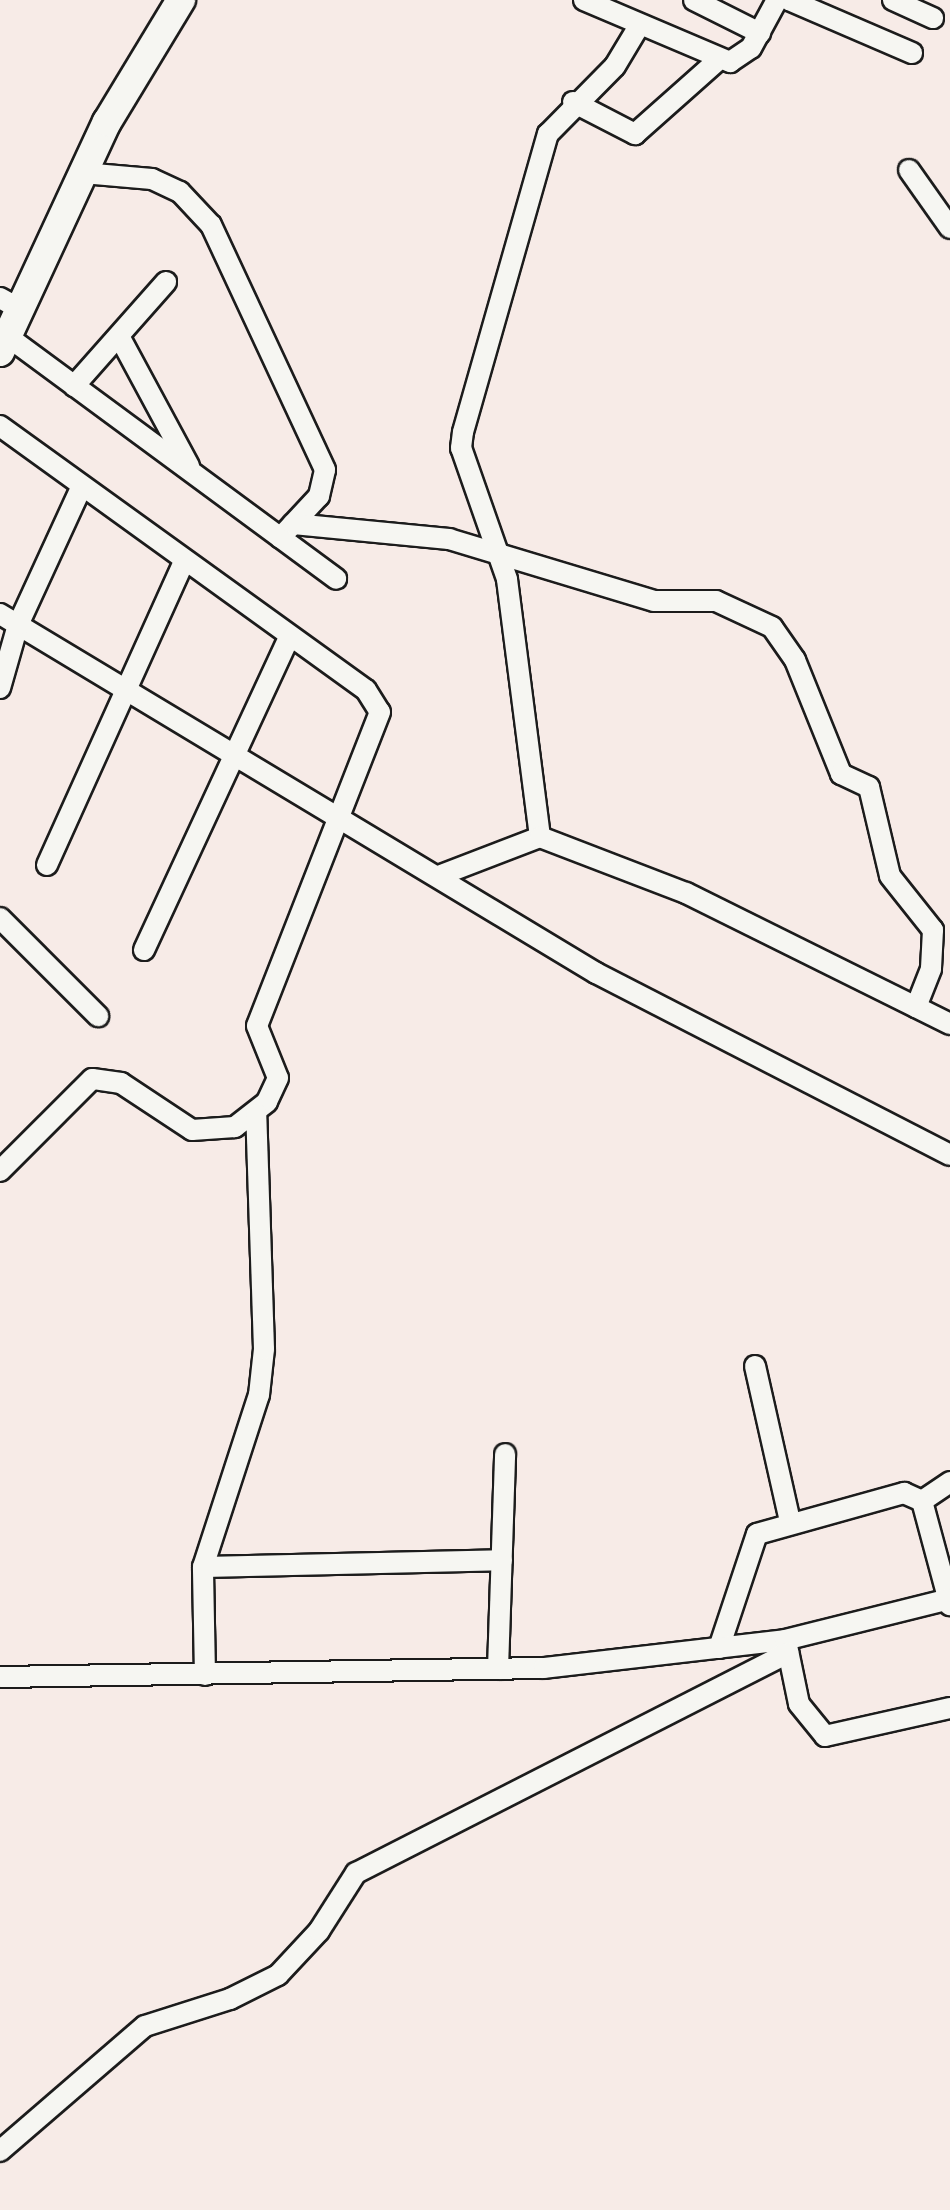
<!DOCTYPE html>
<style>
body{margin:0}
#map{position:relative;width:950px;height:2210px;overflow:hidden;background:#f7ebe7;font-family:Caveat,sans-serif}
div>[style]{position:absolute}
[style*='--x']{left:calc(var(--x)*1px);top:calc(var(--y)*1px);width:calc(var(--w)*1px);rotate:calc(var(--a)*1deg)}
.roads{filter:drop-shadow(2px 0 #1c1c1c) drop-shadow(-2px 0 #1c1c1c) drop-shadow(0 2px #1c1c1c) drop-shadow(0 -2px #1c1c1c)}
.street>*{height:20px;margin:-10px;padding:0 10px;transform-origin:10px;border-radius:10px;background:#f6f6f2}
.secondary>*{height:28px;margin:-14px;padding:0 14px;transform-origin:14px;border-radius:14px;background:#f6f6f2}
span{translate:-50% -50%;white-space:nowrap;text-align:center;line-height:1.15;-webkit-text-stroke:6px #f6f6f2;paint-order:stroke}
</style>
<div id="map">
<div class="roads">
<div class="street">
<div style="--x:584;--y:0;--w:159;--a:23"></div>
<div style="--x:730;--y:62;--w:25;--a:-34"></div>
<div style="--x:751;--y:48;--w:55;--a:-61.6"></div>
<div style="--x:694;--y:0;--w:74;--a:26.6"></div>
<div style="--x:789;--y:0;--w:134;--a:23.3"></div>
<div style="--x:893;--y:0;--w:44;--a:24.2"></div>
<div style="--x:573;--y:102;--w:70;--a:27.3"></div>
<div style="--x:635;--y:134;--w:108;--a:-41.6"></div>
<div style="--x:909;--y:170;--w:71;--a:54.7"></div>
<div style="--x:83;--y:173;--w:69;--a:5"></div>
<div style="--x:152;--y:179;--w:31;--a:25"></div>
<div style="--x:180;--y:192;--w:45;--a:46.8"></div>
<div style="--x:211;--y:225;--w:270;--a:65"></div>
<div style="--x:325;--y:470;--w:27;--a:103"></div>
<div style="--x:319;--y:496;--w:57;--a:132.9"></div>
<div style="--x:0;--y:298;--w:13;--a:29"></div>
<div style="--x:7;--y:336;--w:409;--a:36.4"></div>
<div style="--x:119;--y:336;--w:148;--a:61.7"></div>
<div style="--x:74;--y:386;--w:139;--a:-48.5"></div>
<div style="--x:0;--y:426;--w:451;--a:35.8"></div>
<div style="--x:366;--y:690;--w:26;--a:58"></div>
<div style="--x:380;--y:712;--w:337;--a:111.4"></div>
<div style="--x:257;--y:1026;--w:56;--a:68"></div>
<div style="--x:278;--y:1078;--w:26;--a:115"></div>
<div style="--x:267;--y:1102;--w:41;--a:142"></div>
<div style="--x:235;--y:1127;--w:43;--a:176"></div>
<div style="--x:192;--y:1130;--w:85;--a:-146.5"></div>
<div style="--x:121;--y:1083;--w:29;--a:-172"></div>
<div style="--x:92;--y:1079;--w:130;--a:135"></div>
<div style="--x:293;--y:524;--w:157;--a:5.5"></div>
<div style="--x:449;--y:539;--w:214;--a:16.8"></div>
<div style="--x:654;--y:601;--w:62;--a:0"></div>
<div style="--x:716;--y:601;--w:62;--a:24.9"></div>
<div style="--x:772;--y:627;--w:40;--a:55.1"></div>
<div style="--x:795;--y:660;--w:123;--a:68"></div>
<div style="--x:841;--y:774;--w:31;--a:25"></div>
<div style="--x:869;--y:787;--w:91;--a:76.7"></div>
<div style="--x:890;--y:876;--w:69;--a:51.5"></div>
<div style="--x:933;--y:930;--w:39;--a:93"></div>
<div style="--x:931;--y:969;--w:41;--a:111.5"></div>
<div style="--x:0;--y:614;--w:696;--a:31.06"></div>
<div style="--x:596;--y:973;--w:398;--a:27.2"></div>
<div style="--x:0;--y:688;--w:66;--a:-74.1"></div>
<div style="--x:18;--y:625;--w:153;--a:-65.3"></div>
<div style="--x:540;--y:837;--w:260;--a:-97.3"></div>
<div style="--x:507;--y:579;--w:139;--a:-109.3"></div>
<div style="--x:461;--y:448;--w:16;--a:-83"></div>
<div style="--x:463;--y:432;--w:310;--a:-74.1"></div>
<div style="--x:548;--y:134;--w:95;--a:-45.4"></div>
<div style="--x:615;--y:66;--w:47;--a:-59"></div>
<div style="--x:47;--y:865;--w:333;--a:-65.7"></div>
<div style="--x:441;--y:875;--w:106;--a:-21"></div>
<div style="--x:540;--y:837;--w:156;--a:21"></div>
<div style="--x:686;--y:893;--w:295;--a:26.4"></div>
<div style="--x:0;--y:918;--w:139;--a:45"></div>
<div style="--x:144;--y:950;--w:345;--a:-65.1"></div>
<div style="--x:755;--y:1366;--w:159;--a:77.3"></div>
<div style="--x:922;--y:1501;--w:34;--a:-34"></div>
<div style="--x:203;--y:1567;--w:299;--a:-1.3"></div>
<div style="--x:786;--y:1641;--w:64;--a:78.3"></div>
<div style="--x:799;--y:1704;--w:41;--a:50.9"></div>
<div style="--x:825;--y:1736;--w:128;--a:-12.6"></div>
<div style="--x:719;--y:1648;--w:120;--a:-71.6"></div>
<div style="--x:757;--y:1534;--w:153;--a:-15.6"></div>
<div style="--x:904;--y:1493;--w:20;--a:24"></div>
<div style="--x:922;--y:1501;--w:108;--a:74.9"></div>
<div style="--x:498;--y:1669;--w:215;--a:-88.1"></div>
<div style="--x:205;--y:1675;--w:108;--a:-91.1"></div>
<div style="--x:203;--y:1567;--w:181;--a:-72"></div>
<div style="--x:259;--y:1395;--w:46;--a:-83.8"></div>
<div style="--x:264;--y:1349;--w:235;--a:-91.9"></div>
<div style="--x:0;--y:1677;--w:544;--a:-0.95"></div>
<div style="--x:544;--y:1668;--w:243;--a:-6.6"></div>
<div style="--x:785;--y:1640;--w:170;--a:-14"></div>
<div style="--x:0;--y:2151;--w:191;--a:-40.8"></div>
<div style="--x:145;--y:2026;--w:89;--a:-17.6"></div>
<div style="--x:230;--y:1999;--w:54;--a:-26.6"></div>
<div style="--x:278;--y:1975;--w:60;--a:-47"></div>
<div style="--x:319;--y:1931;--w:69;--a:-57.5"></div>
<div style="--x:356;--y:1873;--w:485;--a:-27"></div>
</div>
<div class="secondary">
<div style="--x:0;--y:352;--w:254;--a:-65.1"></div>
<div style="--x:107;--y:122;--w:143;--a:-58.8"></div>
</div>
</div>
</div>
